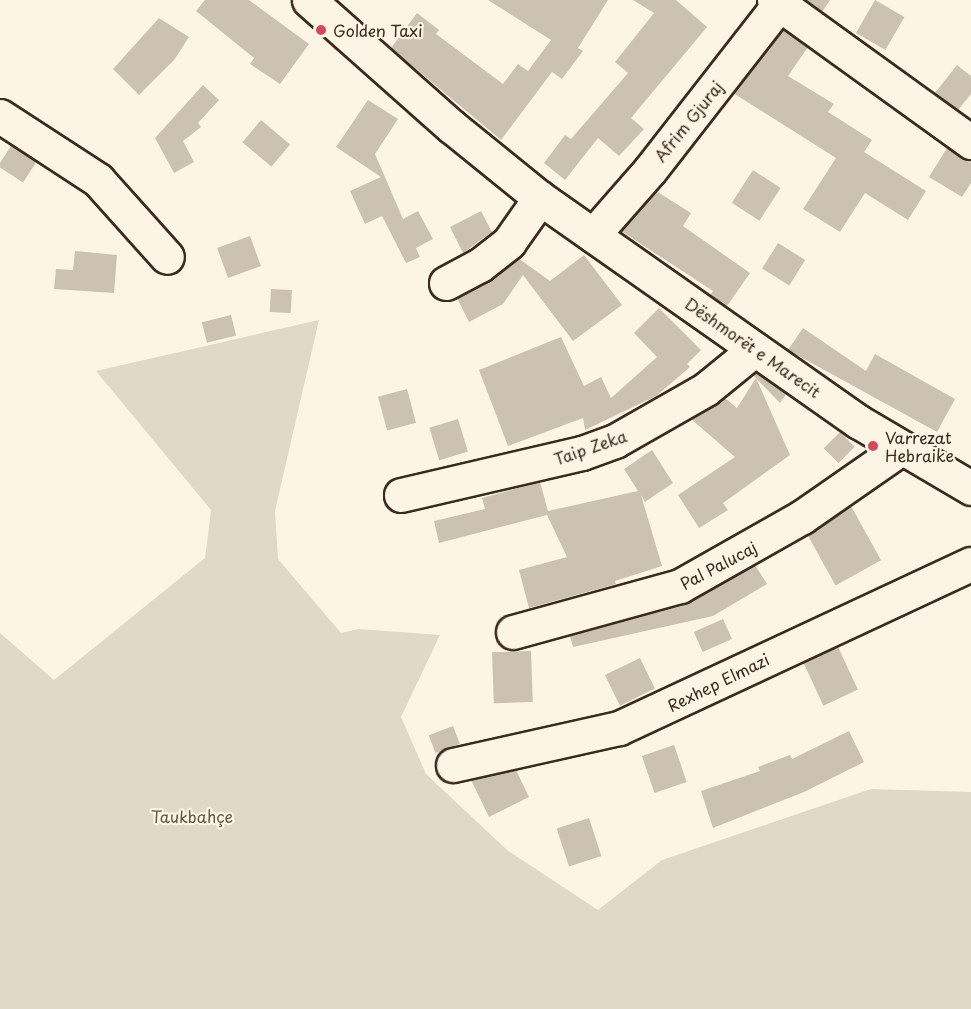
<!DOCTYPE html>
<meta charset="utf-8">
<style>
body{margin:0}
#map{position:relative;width:971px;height:1009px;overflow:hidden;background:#fcf5e5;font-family:"Playpen Sans",sans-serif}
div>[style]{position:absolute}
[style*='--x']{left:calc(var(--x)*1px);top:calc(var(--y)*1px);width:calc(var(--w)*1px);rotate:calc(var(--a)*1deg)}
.green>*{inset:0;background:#e0d8c8}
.building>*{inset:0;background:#ccc2b3;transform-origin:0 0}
.roads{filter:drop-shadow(2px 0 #3b2a1e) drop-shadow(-2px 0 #3b2a1e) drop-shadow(0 2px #3b2a1e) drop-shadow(0 -2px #3b2a1e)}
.minor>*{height:33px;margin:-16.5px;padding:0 16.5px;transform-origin:16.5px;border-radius:16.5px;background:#fcf5e5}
.dots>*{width:16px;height:16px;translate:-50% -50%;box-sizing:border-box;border:3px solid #fcf5e5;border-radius:50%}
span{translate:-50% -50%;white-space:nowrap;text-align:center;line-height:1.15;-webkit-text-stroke:4.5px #fcf5e5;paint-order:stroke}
.poi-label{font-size:16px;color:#3b2a1e}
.left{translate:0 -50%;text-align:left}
.street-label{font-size:16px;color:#3b2a1e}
.park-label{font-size:16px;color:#645648}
</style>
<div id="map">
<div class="green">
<div style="clip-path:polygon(319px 320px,275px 511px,278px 559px,341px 633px,359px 629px,440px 635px,401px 717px,426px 774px,507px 850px,598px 910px,662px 860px,871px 789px,971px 792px,971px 1009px,0 1009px,0 633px,54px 680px,205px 558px,211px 510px,96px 371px)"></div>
</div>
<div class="building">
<div style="clip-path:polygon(205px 0,249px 0,309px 44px,280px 84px,250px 64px,254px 58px,196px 11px)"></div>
<div style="clip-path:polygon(488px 0,608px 0,578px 48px,583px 51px,562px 79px,552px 72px,501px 140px,391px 48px,417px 13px,439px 30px,436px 34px,503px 84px,518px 64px,528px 71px,551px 40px)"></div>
<div style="clip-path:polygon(633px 0,676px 0,707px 27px,631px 118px,644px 129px,619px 156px,598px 138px,565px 180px,544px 163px,565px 135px,571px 139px,628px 73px,615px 62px,654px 13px)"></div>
<div style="clip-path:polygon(806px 0,830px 0,822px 12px)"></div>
<div style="left:875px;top:0;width:34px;height:38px;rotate:30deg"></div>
<div style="clip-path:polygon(159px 18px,189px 37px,174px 60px,139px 95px,113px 69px)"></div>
<div style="clip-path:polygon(783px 30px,808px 47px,788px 76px,834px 104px,828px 112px,872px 140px,864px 152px,926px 191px,908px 220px,865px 193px,840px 232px,803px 209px,836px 158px,733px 93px)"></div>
<div style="clip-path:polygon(957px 65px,971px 76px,971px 94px,958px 110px,935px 93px)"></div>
<div style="clip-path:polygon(203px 85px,219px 100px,198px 123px,201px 127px,183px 141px,194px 162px,174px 173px,155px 138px)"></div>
<div style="clip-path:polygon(368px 100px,398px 119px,375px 154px,403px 219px,418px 211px,433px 239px,416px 248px,420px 257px,406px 263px,382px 216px,365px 224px,350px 191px,381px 177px,336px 147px)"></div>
<div style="left:261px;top:120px;width:38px;height:29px;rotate:40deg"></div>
<div style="left:11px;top:146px;width:30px;height:24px;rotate:33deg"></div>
<div style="clip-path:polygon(947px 148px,971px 163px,971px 183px,962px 197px,929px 177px)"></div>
<div style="left:753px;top:170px;width:33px;height:39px;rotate:33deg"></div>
<div style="clip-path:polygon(656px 191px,691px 213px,683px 226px,750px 273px,727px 306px,710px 295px,713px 291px,621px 231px)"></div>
<div style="clip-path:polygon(481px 211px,492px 232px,463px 253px,450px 227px)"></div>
<div style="left:250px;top:236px;width:32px;height:35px;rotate:70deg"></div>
<div style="left:778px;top:243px;width:32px;height:30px;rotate:32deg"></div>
<div style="clip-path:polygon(75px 251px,117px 255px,114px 293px,54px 289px,56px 269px,73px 270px)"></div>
<div style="clip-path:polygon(584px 255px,622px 305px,573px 341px,523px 275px,503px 304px,469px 322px,457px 298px,489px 281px,518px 258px,550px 281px)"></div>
<div style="left:271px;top:289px;width:21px;height:23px;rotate:3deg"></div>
<div style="clip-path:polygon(659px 308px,701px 350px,687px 364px,690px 367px,656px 396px,585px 430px,583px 418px,508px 446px,479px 370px,561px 337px,584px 386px,601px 377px,611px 398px,657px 357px,634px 333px)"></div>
<div style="left:231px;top:315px;width:21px;height:30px;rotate:76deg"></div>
<div style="clip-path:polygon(803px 328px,866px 371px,875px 354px,955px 399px,937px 432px,788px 350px)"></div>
<div style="clip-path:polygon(756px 372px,786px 394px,780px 403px,753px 375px)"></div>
<div style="clip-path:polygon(756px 378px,790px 455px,723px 503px,728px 510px,699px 528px,678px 495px,735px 457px,691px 419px,725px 398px,737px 408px)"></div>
<div style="left:407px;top:389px;width:35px;height:30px;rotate:75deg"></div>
<div style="left:458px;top:419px;width:34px;height:30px;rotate:73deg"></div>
<div style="left:840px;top:432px;width:21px;height:23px;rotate:45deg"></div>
<div style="clip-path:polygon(652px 450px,673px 483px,645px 502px,641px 495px,662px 566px,615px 581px,616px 584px,529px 608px,519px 570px,567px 557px,547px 515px,439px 543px,434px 521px,485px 509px,482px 498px,532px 484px,540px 482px,548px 511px,638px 491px,624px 469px)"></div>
<div style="left:851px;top:506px;width:62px;height:52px;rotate:61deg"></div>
<div style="clip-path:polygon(755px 565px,767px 584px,713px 616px,573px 647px,570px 636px,685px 604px)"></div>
<div style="left:723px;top:619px;width:22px;height:32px;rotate:66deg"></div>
<div style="left:838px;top:647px;width:47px;height:38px;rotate:65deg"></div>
<div style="left:531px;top:651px;width:51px;height:39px;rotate:88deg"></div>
<div style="left:640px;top:658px;width:34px;height:39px;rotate:64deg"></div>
<div style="left:453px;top:726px;width:19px;height:26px;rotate:69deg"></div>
<div style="clip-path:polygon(849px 731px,864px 762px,804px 792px,713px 828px,701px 791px,760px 771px,758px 767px,790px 755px,792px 759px)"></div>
<div style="left:674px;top:745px;width:39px;height:34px;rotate:71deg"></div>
<div style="clip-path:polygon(516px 770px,529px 797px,489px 817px,471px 780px)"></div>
<div style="left:589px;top:818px;width:40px;height:34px;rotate:72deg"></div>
</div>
<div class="roads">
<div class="minor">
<div style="--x:309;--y:0;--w:190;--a:41.6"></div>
<div style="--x:451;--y:126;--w:114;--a:39"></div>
<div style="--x:540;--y:198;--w:390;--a:35.1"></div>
<div style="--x:859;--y:422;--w:130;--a:30.5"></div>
<div style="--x:774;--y:0;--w:243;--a:35.8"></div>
<div style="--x:0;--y:116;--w:117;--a:33.1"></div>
<div style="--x:98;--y:180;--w:103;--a:48.1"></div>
<div style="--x:593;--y:235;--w:86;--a:-48.8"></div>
<div style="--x:650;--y:170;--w:210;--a:-52.1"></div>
<div style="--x:446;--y:283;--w:38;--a:-28"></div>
<div style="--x:480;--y:265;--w:37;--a:-38"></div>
<div style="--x:509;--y:242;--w:54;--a:-54.8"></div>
<div style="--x:401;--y:495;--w:186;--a:-13.1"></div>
<div style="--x:582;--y:453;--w:35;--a:-20"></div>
<div style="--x:615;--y:441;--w:105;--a:-29.7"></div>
<div style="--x:706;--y:389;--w:63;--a:-39.2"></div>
<div style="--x:513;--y:632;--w:173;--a:-15.4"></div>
<div style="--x:680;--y:586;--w:140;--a:-29.5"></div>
<div style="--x:802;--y:517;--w:119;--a:-34.8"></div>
<div style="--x:453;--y:765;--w:170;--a:-12.6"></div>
<div style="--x:619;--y:728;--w:388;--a:-25"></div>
</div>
</div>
<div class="dots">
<div style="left:321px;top:30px;background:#d1495b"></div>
<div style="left:873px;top:446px;background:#d1495b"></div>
</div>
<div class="poi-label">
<span class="left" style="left:333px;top:30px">Golden Taxi</span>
<span class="left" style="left:885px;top:446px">Varrezat<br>Hebraike</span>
</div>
<div class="street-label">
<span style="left:688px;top:121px;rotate:-51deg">Afrim Gjuraj</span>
<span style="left:753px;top:347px;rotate:35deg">Dëshmorët e Marecit</span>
<span style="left:590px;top:447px;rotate:-19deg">Taip Zeka</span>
<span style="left:718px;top:565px;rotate:-28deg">Pal Palucaj</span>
<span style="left:718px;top:682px;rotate:-26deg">Rexhep Elmazi</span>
</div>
<div class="park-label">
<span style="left:192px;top:816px">Taukbahçe</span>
</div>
</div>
